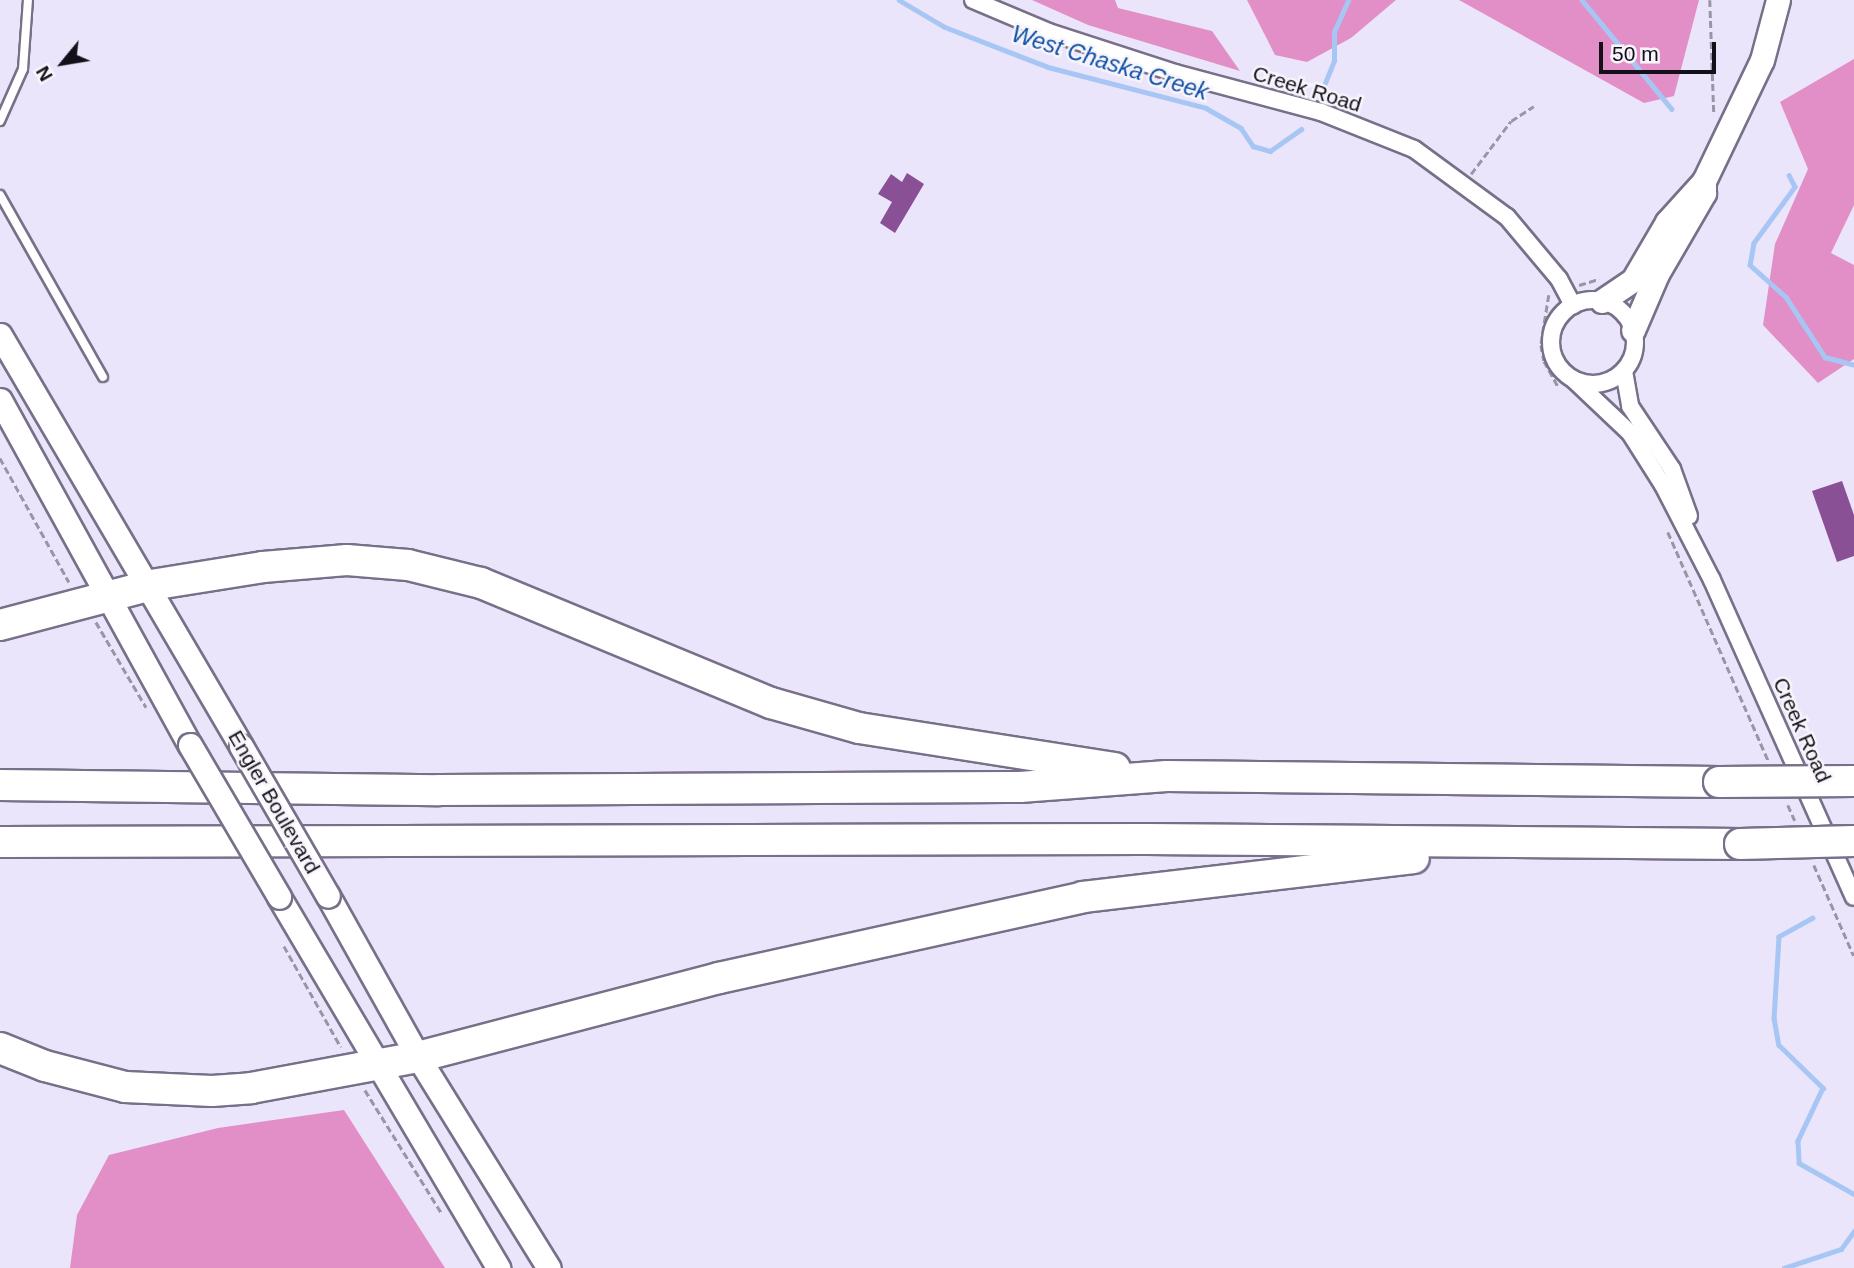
<!DOCTYPE html>
<style>
body{margin:0}
#map{position:relative;width:1854px;height:1268px;overflow:hidden;background:#ebe5fb;font-family:Helvetica,sans-serif}
div>[style]{position:absolute}
[style*='--x']{left:calc(var(--x)*1px);top:calc(var(--y)*1px);width:calc(var(--w)*1px);rotate:calc(var(--a)*1deg)}
.forest>*{inset:0;background:#e38fc7}
.stream>*{height:4.5px;margin:-2.25px;padding:0 2.25px;transform-origin:2.25px;border-radius:2.25px;background:#a7c6f4}
.building>*{inset:0;background:#895096}
.path>*{height:2.5px;margin-top:-1.25px;transform-origin:0;background:repeating-linear-gradient(90deg,#9a95a6 0 7px,transparent 0 10.5px)}
.roads{filter:drop-shadow(2px 0 #787089) drop-shadow(-2px 0 #787089) drop-shadow(0 2px #787089) drop-shadow(0 -2px #787089)}
.lane>*{height:8px;margin:-4px;padding:0 4px;transform-origin:4px;border-radius:4px;background:#fff}
.street>*{height:16px;margin:-8px;padding:0 8px;transform-origin:8px;border-radius:8px;background:#fff}
.street>.ring{margin:-8px;padding:0;box-sizing:content-box;background:none;border:16px solid #fff;border-radius:50%}
.secondary>*{height:23px;margin:-11.5px;padding:0 11.5px;transform-origin:11.5px;border-radius:11.5px;background:#fff}
.highway>*{height:30px;margin:-15px;padding:0 15px;transform-origin:15px;border-radius:15px;background:#fff}
.bridges{filter:drop-shadow(2px 0 #787089) drop-shadow(-2px 0 #787089) drop-shadow(0 2px #787089) drop-shadow(0 -2px #787089)}
.secondary-bridge>*{height:23px;margin:-11.5px;padding:0 11.5px;transform-origin:11.5px;border-radius:11.5px;background:#fff}
.highway-bridge>*{height:30px;margin:-15px;padding:0 15px;transform-origin:15px;border-radius:15px;background:#fff}
span{translate:-50% -50%;white-space:nowrap;text-align:center;line-height:1.15;-webkit-text-stroke:5px #f7f5fb;paint-order:stroke}
.street-label{font-size:21px;color:#131019}
.water-label{font-size:23px;color:#0e4fa5;font-style:italic}
.north{position:absolute;left:28px;top:28px;width:70px;height:70px;-webkit-text-stroke:5px #f7f5fb;paint-order:stroke;rotate:240deg;font-size:19px;font-weight:700;line-height:28px;text-align:center;color:#131019}
.north::after{content:'';display:block;margin:auto;width:24px;height:32px;background:#131019;clip-path:polygon(50% 0,100% 100%,50% 72%,0 100%)}
.scale{position:absolute;left:1599px;top:42px;width:117px;height:32px;box-sizing:border-box;border:4px solid #131019;border-top:0;padding-left:9px;font-size:21px;line-height:24px;white-space:nowrap;color:#131019;-webkit-text-stroke:5px #f7f5fb;paint-order:stroke}
</style>
<div id="map">
<div class="forest">
<div style="clip-path:polygon(1032px 0,1115px 0,1118px 8px,1212px 31px,1240px 71px,1088px 25px)"></div>
<div style="clip-path:polygon(1247px 0,1396px 0,1351px 38px,1307px 62px,1275px 55px)"></div>
<div style="clip-path:polygon(1459px 0,1699px 0,1674px 96px,1644px 103px)"></div>
<div style="clip-path:polygon(1854px 59px,1854px 205px,1831px 253px,1854px 265px,1854px 359px,1818px 383px,1763px 325px,1775px 244px,1808px 169px,1780px 102px)"></div>
<div style="clip-path:polygon(344px 1110px,445px 1268px,70px 1268px,77px 1215px,109px 1155px,218px 1128px)"></div>
</div>
<div class="stream">
<div style="--x:899;--y:0;--w:53;--a:30.4"></div>
<div style="--x:945;--y:27;--w:110;--a:21.2"></div>
<div style="--x:1048;--y:67;--w:163;--a:14.5"></div>
<div style="--x:1206;--y:108;--w:40;--a:29.7"></div>
<div style="--x:1241;--y:128;--w:22;--a:56"></div>
<div style="--x:1253;--y:146;--w:18;--a:16"></div>
<div style="--x:1270;--y:151;--w:38;--a:-35"></div>
<div style="--x:1582;--y:0;--w:141;--a:50.5"></div>
<div style="--x:1321;--y:93;--w:35;--a:-68"></div>
<div style="--x:1334;--y:61;--w:29;--a:-90"></div>
<div style="--x:1334;--y:32;--w:35;--a:-66"></div>
<div style="--x:1789;--y:175;--w:13;--a:63"></div>
<div style="--x:1795;--y:187;--w:69;--a:126.2"></div>
<div style="--x:1754;--y:243;--w:22;--a:100"></div>
<div style="--x:1750;--y:265;--w:48;--a:41.6"></div>
<div style="--x:1786;--y:297;--w:72;--a:57"></div>
<div style="--x:1825;--y:357;--w:30;--a:15"></div>
<div style="--x:1813;--y:918;--w:39;--a:151"></div>
<div style="--x:1779;--y:937;--w:81;--a:93.5"></div>
<div style="--x:1774;--y:1018;--w:27;--a:80"></div>
<div style="--x:1779;--y:1045;--w:62;--a:44.3"></div>
<div style="--x:1823;--y:1088;--w:59;--a:115.3"></div>
<div style="--x:1798;--y:1141;--w:22;--a:87"></div>
<div style="--x:1799;--y:1163;--w:63;--a:29.4"></div>
<div style="--x:1784;--y:1268;--w:60;--a:-18.4"></div>
<div style="--x:1841;--y:1249;--w:22;--a:-54"></div>
</div>
<div class="building">
<div style="clip-path:polygon(907px 173px,924px 184px,895px 233px,880px 223px,892px 202px,878px 194px,891px 174px,902px 182px)"></div>
<div style="clip-path:polygon(1842px 481px,1854px 515px,1854px 556px,1837px 562px,1812px 491px)"></div>
</div>
<div class="path">
<div style="--x:1710;--y:0;--w:112;--a:88"></div>
<div style="--x:1471;--y:174;--w:66;--a:-53"></div>
<div style="--x:1511;--y:121;--w:27;--a:-33"></div>
<div style="--x:1579;--y:285;--w:21;--a:-17"></div>
<div style="--x:1549;--y:295;--w:51;--a:99.1"></div>
<div style="--x:1541;--y:345;--w:16;--a:79"></div>
<div style="--x:1544;--y:361;--w:31;--a:61"></div>
<div style="--x:0;--y:458;--w:142;--a:60.9"></div>
<div style="--x:1668;--y:532;--w:249;--a:66.3"></div>
<div style="--x:96;--y:622;--w:99;--a:59.5"></div>
<div style="--x:1788;--y:805;--w:17;--a:66"></div>
<div style="--x:1814;--y:865;--w:99;--a:66.3"></div>
<div style="--x:284;--y:946;--w:116;--a:60.6"></div>
<div style="--x:365;--y:1090;--w:144;--a:58.1"></div>
</div>
<div class="roads">
<div class="lane">
<div style="--x:0;--y:121;--w:57;--a:-66.1"></div>
<div style="--x:23;--y:69;--w:69;--a:-85.9"></div>
<div style="--x:0;--y:195;--w:209;--a:60.5"></div>
</div>
<div class="street">
<div style="--x:973;--y:0;--w:82;--a:22.8"></div>
<div style="--x:1049;--y:32;--w:133;--a:18"></div>
<div style="--x:1175;--y:73;--w:151;--a:15"></div>
<div style="--x:1321;--y:112;--w:100;--a:21.7"></div>
<div style="--x:1414;--y:149;--w:115;--a:36.2"></div>
<div style="--x:1507;--y:217;--w:81;--a:50"></div>
<div style="--x:1559;--y:279;--w:30;--a:62"></div>
<div class="ring" style="left:1551px;top:300px;width:68px;height:68px"></div>
<div style="--x:1624;--y:371;--w:36;--a:80"></div>
<div style="--x:1630;--y:406;--w:76;--a:56.3"></div>
<div style="--x:1672;--y:469;--w:50;--a:70.1"></div>
<div style="--x:1574;--y:380;--w:77;--a:43.4"></div>
<div style="--x:1630;--y:433;--w:62;--a:57.6"></div>
<div style="--x:1663;--y:485;--w:107;--a:62.7"></div>
<div style="--x:1712;--y:580;--w:347;--a:65.9"></div>
</div>
<div class="secondary">
<div style="--x:1602;--y:301;--w:37;--a:-34"></div>
<div style="--x:1633;--y:280;--w:67;--a:-59.6"></div>
<div style="--x:1667;--y:222;--w:55;--a:-47.9"></div>
<div style="--x:1633;--y:330;--w:61;--a:-66.8"></div>
<div style="--x:1657;--y:274;--w:94;--a:-59.9"></div>
<div style="--x:1704;--y:193;--w:12;--a:-90"></div>
<div style="--x:1704;--y:181;--w:134;--a:-64.4"></div>
<div style="--x:1762;--y:60;--w:62;--a:-75.1"></div>
<div style="--x:0;--y:335;--w:476;--a:59.6"></div>
<div style="--x:0;--y:400;--w:394;--a:61.2"></div>
<div style="--x:328;--y:896;--w:184;--a:60.8"></div>
<div style="--x:418;--y:1057;--w:248;--a:58.2"></div>
<div style="--x:279;--y:897;--w:431;--a:59.4"></div>
</div>
<div class="highway">
<div style="--x:0;--y:625;--w:156;--a:-14.8"></div>
<div style="--x:151;--y:585;--w:113;--a:-9.1"></div>
<div style="--x:263;--y:567;--w:84;--a:-4.8"></div>
<div style="--x:347;--y:560;--w:61;--a:4.7"></div>
<div style="--x:408;--y:565;--w:75;--a:13.9"></div>
<div style="--x:481;--y:583;--w:314;--a:22.5"></div>
<div style="--x:771;--y:703;--w:91;--a:15.9"></div>
<div style="--x:859;--y:728;--w:259;--a:8.9"></div>
<div style="--x:0;--y:785;--w:439;--a:0.7"></div>
<div style="--x:439;--y:790;--w:581;--a:-0.3"></div>
<div style="--x:1020;--y:787;--w:147;--a:-4.3"></div>
<div style="--x:1167;--y:776;--w:552;--a:0.62"></div>
<div style="--x:0;--y:842;--w:1147;--a:-0.15"></div>
<div style="--x:1147;--y:839;--w:593;--a:0.48"></div>
<div style="--x:0;--y:1048;--w:48;--a:21.8"></div>
<div style="--x:45;--y:1066;--w:83;--a:14.7"></div>
<div style="--x:125;--y:1087;--w:87;--a:2.6"></div>
<div style="--x:212;--y:1091;--w:39;--a:-4"></div>
<div style="--x:251;--y:1088;--w:170;--a:-10.5"></div>
<div style="--x:418;--y:1057;--w:311;--a:-14.7"></div>
<div style="--x:719;--y:978;--w:373;--a:-12.5"></div>
<div style="--x:1083;--y:897;--w:333;--a:-6.7"></div>
</div>
</div>
<div class="bridges">
<div class="secondary-bridge">
<div style="--x:190;--y:745;--w:176;--a:59.6"></div>
<div style="--x:241;--y:746;--w:173;--a:59.9"></div>
</div>
<div class="highway-bridge">
<div style="--x:1719;--y:782;--w:135;--a:-0.4"></div>
<div style="--x:1740;--y:844;--w:114;--a:-1.5"></div>
</div>
</div>
<div class="street-label">
<span style="left:1307px;top:89px;rotate:17deg">Creek Road</span>
<span style="left:1802px;top:730px;rotate:66deg">Creek Road</span>
<span style="left:274px;top:802px;rotate:60deg">Engler Boulevard</span>
</div>
<div class="water-label">
<span style="left:1110px;top:63px;rotate:17deg">West Chaska Creek</span>
</div>
<div class="north">N</div>
<div class="scale">50 m</div>
</div>
